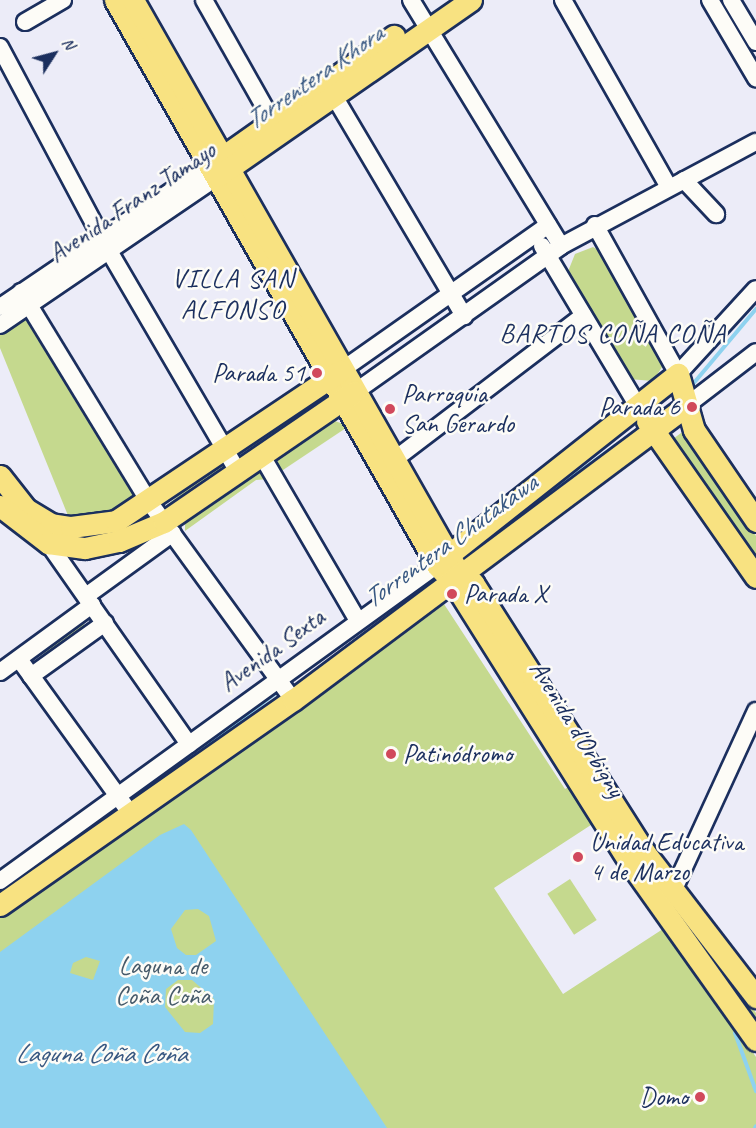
<!DOCTYPE html>
<meta charset="utf-8">
<style>
body{margin:0}
#map{position:relative;width:756px;height:1128px;overflow:hidden;background:#ececf8;font-family:Caveat,sans-serif}
div>[style]{position:absolute}
[style*='--x']{left:calc(var(--x)*1px);top:calc(var(--y)*1px);width:calc(var(--w)*1px);rotate:calc(var(--a)*1deg)}
.green>*{inset:0;background:#c5d98e;transform-origin:0 0}
.water>*{inset:0;background:#8ed2ef}
.stream>*{height:4px;margin:-2px;padding:0 2px;transform-origin:2px;border-radius:2px;background:#8ed2ef}
.roads{filter:drop-shadow(2px 0 #1b2f5e) drop-shadow(-2px 0 #1b2f5e) drop-shadow(0 2px #1b2f5e) drop-shadow(0 -2px #1b2f5e)}
.minor>*{height:16px;margin:-8px;padding:0 8px;transform-origin:8px;border-radius:8px;background:#fdfcf7}
.major>*{height:21px;margin:-10.5px;padding:0 10.5px;transform-origin:10.5px;border-radius:10.5px;background:#f8e281}
.dots>*{width:16px;height:16px;translate:-50% -50%;box-sizing:border-box;border:3px solid #fdfcf7;border-radius:50%}
span{translate:-50% -50%;white-space:nowrap;text-align:center;line-height:1.15;-webkit-text-stroke:5px #fdfcf7;paint-order:stroke}
.street-label{font-size:26px;color:#1b2f5e}
.poi-label{font-size:26px;color:#1b2f5e}
.right{translate:-100% -50%;text-align:right}
.left{translate:0 -50%;text-align:left}
.park-label{font-size:26px;color:#465a6a}
.water-label{font-size:27px;color:#385882;font-style:italic}
.neighbourhood-label{font-size:27px;color:#1b2f5e;letter-spacing:1.5px}
.north{position:absolute;left:24px;top:24px;width:60px;height:60px;-webkit-text-stroke:4px #fdfcf7;paint-order:stroke;rotate:54deg;font-size:16px;font-weight:700;line-height:24px;text-align:center;color:#1b2f5e}
.north::after{content:'';display:block;margin:auto;width:21px;height:27px;background:#1b2f5e;clip-path:polygon(50% 0,100% 100%,50% 72%,0 100%)}
</style>
<div id="map">
<div class="green">
<div style="clip-path:polygon(593px 247px,604px 253px,664px 364px,653px 381px,629px 379px,567px 274px,575px 254px)"></div>
<div style="clip-path:polygon(26px 316px,32px 318px,139px 496px,137px 503px,102px 515px,69px 518px,0 348px,0 331px)"></div>
<div style="clip-path:polygon(324px 392px,327px 400px,241px 454px,240px 450px)"></div>
<div style="clip-path:polygon(335px 421px,349px 426px,280px 472px,276px 455px)"></div>
<div style="clip-path:polygon(688px 428px,756px 536px,756px 569px,670px 441px)"></div>
<div style="clip-path:polygon(219px 463px,226px 471px,171px 508px,167px 505px)"></div>
<div style="clip-path:polygon(260px 468px,269px 479px,256px 480px,185px 531px,185px 519px)"></div>
<div style="clip-path:polygon(444px 604px,565px 789px,570px 786px,594px 823px,494px 888px,563px 994px,666px 927px,756px 1057px,756px 1128px,0 1128px,0 913px,275px 729px)"></div>
<div style="left:81px;top:621px;width:9px;height:54px;rotate:49deg"></div>
<div style="left:570px;top:879px;width:49px;height:27px;rotate:57deg"></div>
<div style="clip-path:polygon(681px 913px,756px 1013px,756px 1028px,678px 915px)"></div>
</div>
<div class="water">
<div style="clip-path:polygon(evenodd,184px 824px,191px 830px,387px 1128px,0 1128px,0 952px,160px 835px,184px 824px,198px 909px,209px 916px,216px 941px,196px 955px,186px 955px,177px 948px,171px 929px,185px 910px,198px 909px,184px 824px,86px 957px,100px 961px,93px 980px,70px 973px,73px 963px,86px 957px,184px 824px,178px 980px,192px 980px,214px 999px,213px 1024px,200px 1033px,185px 1032px,165px 1007px,166px 989px,178px 980px)"></div>
</div>
<div class="stream">
<div style="--x:693;--y:384;--w:98;--a:-50"></div>
<div style="--x:461;--y:558;--w:194;--a:-36"></div>
<div style="--x:388;--y:611;--w:62;--a:-35.8"></div>
<div style="--x:202;--y:749;--w:94;--a:-37.2"></div>
<div style="--x:138;--y:796;--w:65;--a:-36.9"></div>
<div style="--x:42;--y:861;--w:92;--a:-34.4"></div>
<div style="--x:735;--y:1033;--w:62;--a:70.1"></div>
<div style="--x:755;--y:1128;--w:2;--a:-63"></div>
</div>
<div class="roads">
<div class="minor">
<div style="--x:204;--y:0;--w:138;--a:60.5"></div>
<div style="--x:411;--y:0;--w:288;--a:58.6"></div>
<div style="--x:563;--y:0;--w:215;--a:60.5"></div>
<div style="--x:710;--y:0;--w:91;--a:59.5"></div>
<div style="--x:731;--y:0;--w:49;--a:59.2"></div>
<div style="--x:25;--y:22;--w:44;--a:-30.1"></div>
<div style="--x:0;--y:47;--w:217;--a:62"></div>
<div style="--x:102;--y:239;--w:270;--a:59.7"></div>
<div style="--x:334;--y:96;--w:256;--a:59.4"></div>
<div style="--x:684;--y:180;--w:47;--a:46.7"></div>
<div style="--x:595;--y:225;--w:171;--a:60.9"></div>
<div style="--x:678;--y:374;--w:115;--a:-47.5"></div>
<div style="--x:542;--y:246;--w:189;--a:59.1"></div>
<div style="--x:21;--y:292;--w:247;--a:58.6"></div>
<div style="--x:150;--y:503;--w:243;--a:54"></div>
<div style="--x:0;--y:307;--w:250;--a:-34.1"></div>
<div style="--x:0;--y:325;--w:259;--a:-34.3"></div>
<div style="--x:342;--y:370;--w:252;--a:-35.1"></div>
<div style="--x:355;--y:392;--w:252;--a:-35.3"></div>
<div style="--x:561;--y:246;--w:221;--a:-28.1"></div>
<div style="--x:686;--y:406;--w:88;--a:-37.6"></div>
<div style="--x:262;--y:456;--w:191;--a:59.8"></div>
<div style="--x:386;--y:466;--w:248;--a:-37.3"></div>
<div style="--x:48;--y:543;--w:246;--a:55"></div>
<div style="--x:86;--y:596;--w:107;--a:-35.9"></div>
<div style="--x:19;--y:659;--w:181;--a:54.2"></div>
<div style="--x:0;--y:672;--w:114;--a:-36.1"></div>
<div style="--x:31;--y:676;--w:91;--a:-35.6"></div>
<div style="--x:0;--y:881;--w:539;--a:-35.87"></div>
<div style="--x:669;--y:900;--w:208;--a:-65.3"></div>
</div>
<div class="major">
<div style="--x:115;--y:0;--w:650;--a:60.32"></div>
<div style="--x:437;--y:565;--w:23;--a:47"></div>
<div style="--x:453;--y:582;--w:332;--a:57.8"></div>
<div style="--x:630;--y:863;--w:217;--a:54.6"></div>
<div style="--x:133;--y:0;--w:653;--a:60.37"></div>
<div style="--x:456;--y:568;--w:23;--a:41"></div>
<div style="--x:473;--y:583;--w:320;--a:57.5"></div>
<div style="--x:645;--y:853;--w:182;--a:52.4"></div>
<div style="--x:211;--y:165;--w:224;--a:-35.2"></div>
<div style="--x:218;--y:176;--w:308;--a:-34.8"></div>
<div style="--x:647;--y:421;--w:190;--a:55.1"></div>
<div style="--x:0;--y:476;--w:42;--a:51.8"></div>
<div style="--x:26;--y:509;--w:29;--a:31"></div>
<div style="--x:51;--y:524;--w:20;--a:9"></div>
<div style="--x:71;--y:527;--w:45;--a:-7.6"></div>
<div style="--x:116;--y:521;--w:270;--a:-33.8"></div>
<div style="--x:0;--y:506;--w:61;--a:37.6"></div>
<div style="--x:48;--y:543;--w:37;--a:8"></div>
<div style="--x:85;--y:548;--w:35;--a:-12"></div>
<div style="--x:119;--y:541;--w:49;--a:-22.9"></div>
<div style="--x:164;--y:522;--w:230;--a:-34.4"></div>
<div style="--x:437;--y:564;--w:307;--a:-38.3"></div>
<div style="--x:678;--y:374;--w:58;--a:74.1"></div>
<div style="--x:694;--y:430;--w:110;--a:55.7"></div>
<div style="--x:0;--y:905;--w:358;--a:-35"></div>
<div style="--x:293;--y:700;--w:491;--a:-36.8"></div>
</div>
</div>
<div class="dots">
<div style="left:317px;top:373px;background:#d1495b"></div>
<div style="left:692px;top:407px;background:#d1495b"></div>
<div style="left:390px;top:409px;background:#d1495b"></div>
<div style="left:452px;top:594px;background:#d1495b"></div>
<div style="left:391px;top:754px;background:#d1495b"></div>
<div style="left:578px;top:857px;background:#d1495b"></div>
<div style="left:700px;top:1097px;background:#d1495b"></div>
</div>
<div class="street-label">
<span style="left:132px;top:202px;rotate:-34deg">Avenida Franz Tamayo</span>
<span style="left:272px;top:650px;rotate:-36deg">Avenida Sexta</span>
<span style="left:577px;top:729px;rotate:58deg">Avenida d'Orbigny</span>
</div>
<div class="poi-label">
<span class="right" style="left:305px;top:373px">Parada 51</span>
<span class="left" style="left:402px;top:409px">Parroquia<br>San Gerardo</span>
<span class="right" style="left:680px;top:407px">Parada 6</span>
<span class="left" style="left:464px;top:594px">Parada X</span>
<span class="left" style="left:403px;top:754px">Patinódromo</span>
<span class="left" style="left:590px;top:857px">Unidad Educativa<br>4 de Marzo</span>
<span class="right" style="left:688px;top:1097px">Domo</span>
</div>
<div class="park-label">
<span style="left:163px;top:981px">Laguna de<br>Coña Coña</span>
</div>
<div class="water-label">
<span style="left:314px;top:77px;rotate:-35deg">Torrentera Khora</span>
<span style="left:450px;top:541px;rotate:-36deg">Torrentera Chutakawa</span>
<span style="left:101px;top:1054px">Laguna Coña Coña</span>
</div>
<div class="neighbourhood-label">
<span style="left:233px;top:294px">VILLA SAN<br>ALFONSO</span>
<span style="left:613px;top:334px">BARTOS COÑA COÑA</span>
</div>
<div class="north">N</div>
</div>
